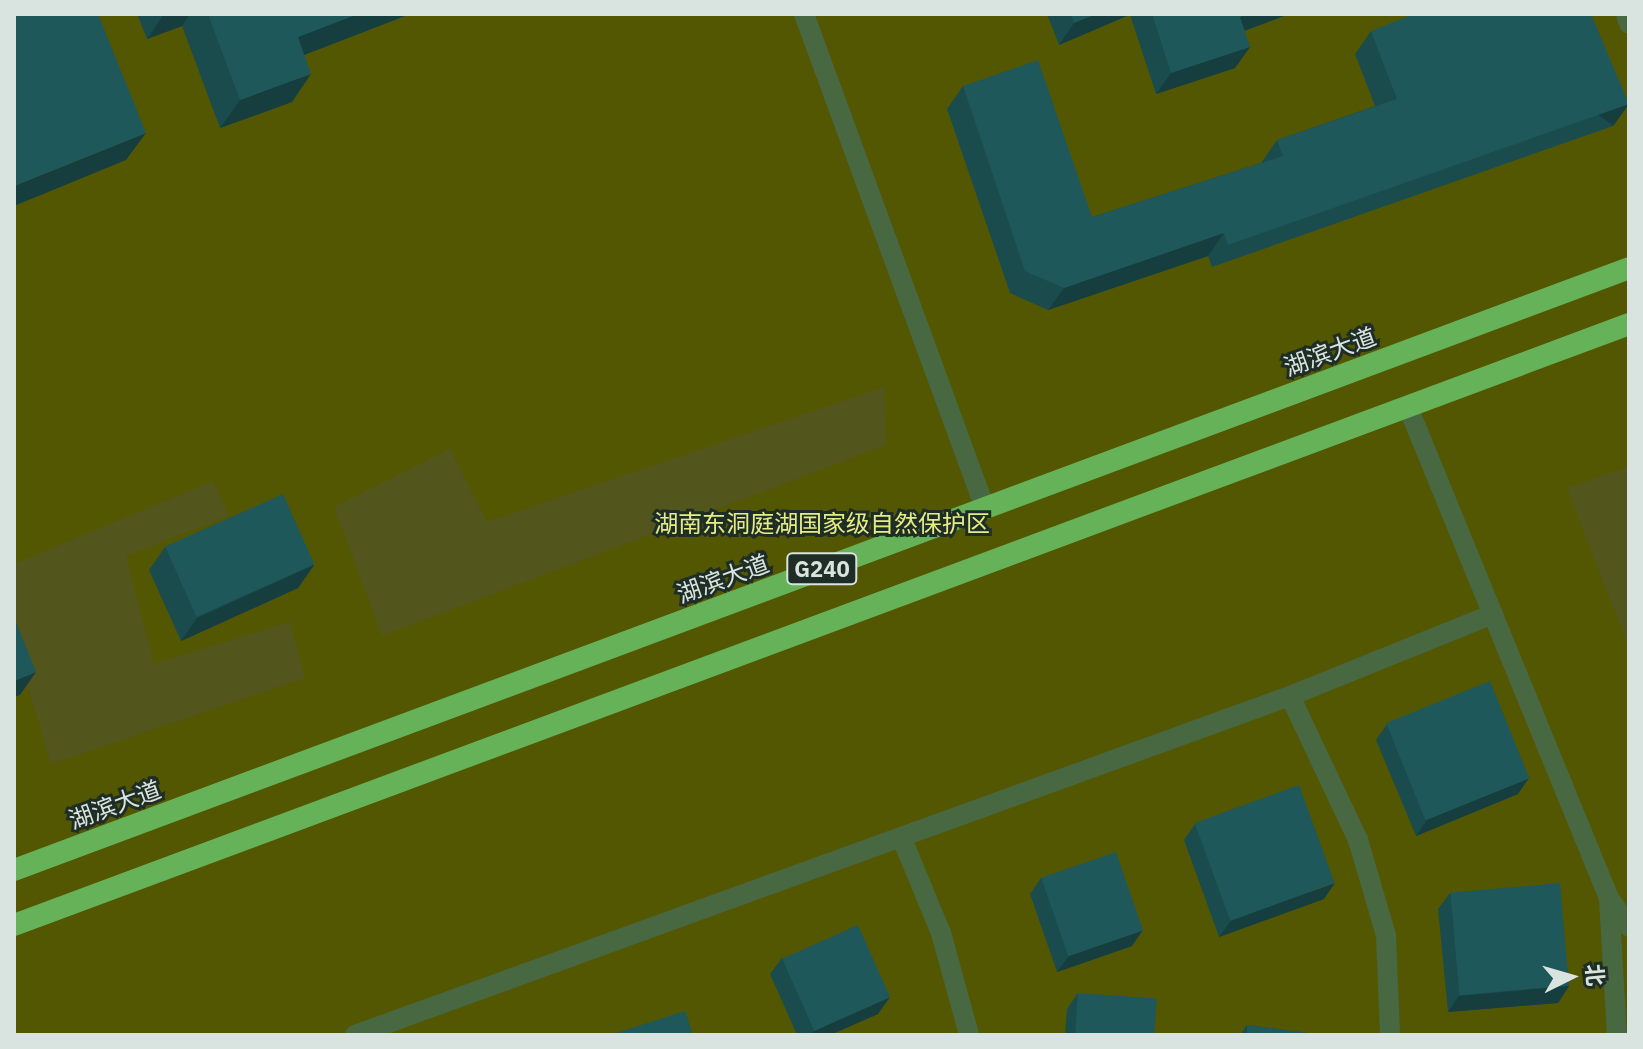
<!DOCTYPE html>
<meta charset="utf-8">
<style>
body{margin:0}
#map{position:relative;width:1643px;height:1049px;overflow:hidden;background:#1f2d27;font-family:"IBM Plex Sans","Noto Sans SC",sans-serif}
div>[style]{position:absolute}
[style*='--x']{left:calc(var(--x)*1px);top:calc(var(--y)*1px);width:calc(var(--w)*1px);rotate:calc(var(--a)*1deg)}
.green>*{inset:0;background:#545702;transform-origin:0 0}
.forest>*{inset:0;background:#52551c}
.minor>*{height:20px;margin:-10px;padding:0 10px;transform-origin:10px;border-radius:10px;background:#486842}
.tertiary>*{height:20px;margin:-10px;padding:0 10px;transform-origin:10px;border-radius:10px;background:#486842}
.trunk>*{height:22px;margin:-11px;padding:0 11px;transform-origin:11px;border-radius:11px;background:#66b258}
.wall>*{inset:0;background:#1b4c4d}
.shaded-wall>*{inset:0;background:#163e3f;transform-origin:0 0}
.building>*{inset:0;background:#1f585a;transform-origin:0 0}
span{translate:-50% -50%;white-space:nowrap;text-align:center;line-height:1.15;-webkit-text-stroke:6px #1f2d27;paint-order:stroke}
.shield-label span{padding:2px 6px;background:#1f2d27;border:2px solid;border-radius:6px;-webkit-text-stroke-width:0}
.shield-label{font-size:22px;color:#d9e3df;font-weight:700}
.street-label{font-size:24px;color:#d9e3df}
.park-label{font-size:24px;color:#e5ec84}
.frame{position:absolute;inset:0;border:16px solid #d9e3df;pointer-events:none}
.north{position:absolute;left:1531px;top:937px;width:80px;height:80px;-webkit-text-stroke:6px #1f2d27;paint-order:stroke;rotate:85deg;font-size:22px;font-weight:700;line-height:32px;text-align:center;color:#d9e3df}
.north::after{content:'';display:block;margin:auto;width:28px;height:36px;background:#d9e3df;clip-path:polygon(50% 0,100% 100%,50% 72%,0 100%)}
</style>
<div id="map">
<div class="green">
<div style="left:14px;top:14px;width:1615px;height:1021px"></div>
</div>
<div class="forest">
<div style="clip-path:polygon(884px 387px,886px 445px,382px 636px,334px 507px,450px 449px,487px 522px)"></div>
<div style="clip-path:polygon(1629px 466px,1629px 648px,1567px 488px)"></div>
<div style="clip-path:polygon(213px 481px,229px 516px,126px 556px,154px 664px,290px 622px,305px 678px,51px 764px,14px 639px,14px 564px)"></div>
</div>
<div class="minor">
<div style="--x:1626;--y:14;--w:10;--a:73"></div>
<div style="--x:1408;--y:407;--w:531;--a:67.74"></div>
<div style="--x:1609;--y:898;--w:35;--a:55"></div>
<div style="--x:1290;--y:696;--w:219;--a:-22"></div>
<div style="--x:903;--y:841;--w:100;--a:67.6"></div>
<div style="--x:941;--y:933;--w:106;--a:74.6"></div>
<div style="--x:1609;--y:898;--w:137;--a:86.7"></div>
<div style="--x:355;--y:1035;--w:995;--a:-19.93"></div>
<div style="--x:1290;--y:696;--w:159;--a:64.7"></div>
<div style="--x:1358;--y:840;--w:99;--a:73.6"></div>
<div style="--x:1386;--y:935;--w:100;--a:87.7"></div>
</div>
<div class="tertiary">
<div style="--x:804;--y:14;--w:526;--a:69.88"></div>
</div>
<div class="trunk">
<div style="--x:14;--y:870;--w:1724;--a:-20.44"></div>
<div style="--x:14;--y:925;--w:1723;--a:-20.41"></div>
</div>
<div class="wall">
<div style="clip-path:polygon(137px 14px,410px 14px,304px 55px,292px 102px,220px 128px,182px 26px,147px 39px)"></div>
<div style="clip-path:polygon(1047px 14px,1289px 14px,1244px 31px,1250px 47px,1235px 68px,1156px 94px,1130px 15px,1059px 45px)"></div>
<div style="clip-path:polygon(1371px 31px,1629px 104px,1613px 126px,1212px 267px,1208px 256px,1048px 310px,1010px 293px,947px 109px,963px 86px,1092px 217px,1261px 163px,1277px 140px,1375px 106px,1355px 54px)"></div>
<div style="clip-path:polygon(165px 547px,314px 565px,298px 588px,181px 641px,149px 570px)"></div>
<div style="clip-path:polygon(1387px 724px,1518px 794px,1416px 836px,1376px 740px)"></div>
<div style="clip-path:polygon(1195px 824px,1324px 899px,1219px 937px,1184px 840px)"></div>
<div style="clip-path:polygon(1041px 878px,1132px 946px,1057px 972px,1030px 894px)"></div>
<div style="clip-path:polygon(1450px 893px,1569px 986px,1558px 1003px,1448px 1012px,1438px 909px)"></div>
<div style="clip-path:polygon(782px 958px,878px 1014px,830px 1035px,797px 1035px,770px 974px)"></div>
<div style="clip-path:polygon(1078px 993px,1154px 1035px,1065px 1035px,1067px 1009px)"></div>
<div style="clip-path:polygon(1247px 1025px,1322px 1035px,1240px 1035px)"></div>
</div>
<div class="shaded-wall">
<div style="clip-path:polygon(164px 14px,190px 14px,182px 26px,147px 39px)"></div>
<div style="clip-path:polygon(358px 14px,410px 14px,278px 65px,298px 37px)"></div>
<div style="clip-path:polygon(1096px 14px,1131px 14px,1059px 45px,1074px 23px)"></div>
<div style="clip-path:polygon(1247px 14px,1289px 14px,1225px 38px,1240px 17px)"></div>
<div style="clip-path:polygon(1250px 47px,1235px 68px,1156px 94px,1171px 73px)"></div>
<div style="clip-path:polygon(311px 74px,292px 102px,220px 128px,240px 100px)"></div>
<div style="left:1629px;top:104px;width:27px;height:425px;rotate:126deg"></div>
<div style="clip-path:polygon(146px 133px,126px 160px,14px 206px,14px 186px)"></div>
<div style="clip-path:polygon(1224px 233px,1208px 256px,1048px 310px,1064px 288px)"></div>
<div style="clip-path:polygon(314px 565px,298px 588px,181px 641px,197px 618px)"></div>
<div style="clip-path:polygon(36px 672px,20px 695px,14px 697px,14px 681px)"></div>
<div style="clip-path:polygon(1529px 778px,1518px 794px,1416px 836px,1427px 820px)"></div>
<div style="clip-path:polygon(1335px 883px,1324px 899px,1219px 937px,1231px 921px)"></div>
<div style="clip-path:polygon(1143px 930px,1132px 946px,1057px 972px,1069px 956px)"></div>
<div style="clip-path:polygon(1569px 986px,1558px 1003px,1448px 1012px,1459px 996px)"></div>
<div style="clip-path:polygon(890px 997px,878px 1014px,830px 1035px,811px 1035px,814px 1031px)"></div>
</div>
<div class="building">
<div style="clip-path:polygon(14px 14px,98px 14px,146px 133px,14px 186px)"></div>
<div style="clip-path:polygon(208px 14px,358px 14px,298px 37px,311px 74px,240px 100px)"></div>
<div style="clip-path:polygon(1071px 14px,1096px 14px,1074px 23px)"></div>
<div style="clip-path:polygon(1152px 14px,1247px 14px,1240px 17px,1250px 47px,1171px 73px)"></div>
<div style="clip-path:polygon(1414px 14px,1591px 14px,1629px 104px,1228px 245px,1224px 233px,1064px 288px,1025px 271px,963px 86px,1038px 60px,1092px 217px,1283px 156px,1277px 140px,1397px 99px,1371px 31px)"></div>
<div style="left:283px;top:494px;width:77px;height:129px;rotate:66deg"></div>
<div style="clip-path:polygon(14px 617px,36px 672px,14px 681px)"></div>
<div style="left:1490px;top:681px;width:105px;height:112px;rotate:68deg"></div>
<div style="left:1299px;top:785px;width:104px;height:111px;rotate:70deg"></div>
<div style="left:1116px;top:852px;width:83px;height:79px;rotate:71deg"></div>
<div style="left:1560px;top:883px;width:103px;height:110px;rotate:85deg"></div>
<div style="left:858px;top:925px;width:79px;height:83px;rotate:66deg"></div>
<div style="left:1078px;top:993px;width:79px;height:42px;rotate:4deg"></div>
<div style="clip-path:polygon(685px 1011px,693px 1035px,610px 1035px)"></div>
<div style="clip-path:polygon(1247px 1025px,1322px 1035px,1247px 1035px)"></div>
</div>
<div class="shield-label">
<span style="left:822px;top:569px">G240</span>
</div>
<div class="street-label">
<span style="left:1330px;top:352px;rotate:-20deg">湖滨大道</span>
<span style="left:723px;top:579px;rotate:-20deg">湖滨大道</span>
<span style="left:115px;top:805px;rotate:-20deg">湖滨大道</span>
</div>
<div class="park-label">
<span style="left:822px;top:524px">湖南东洞庭湖国家级自然保护区</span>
</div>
<div class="frame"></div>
<div class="north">北</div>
</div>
